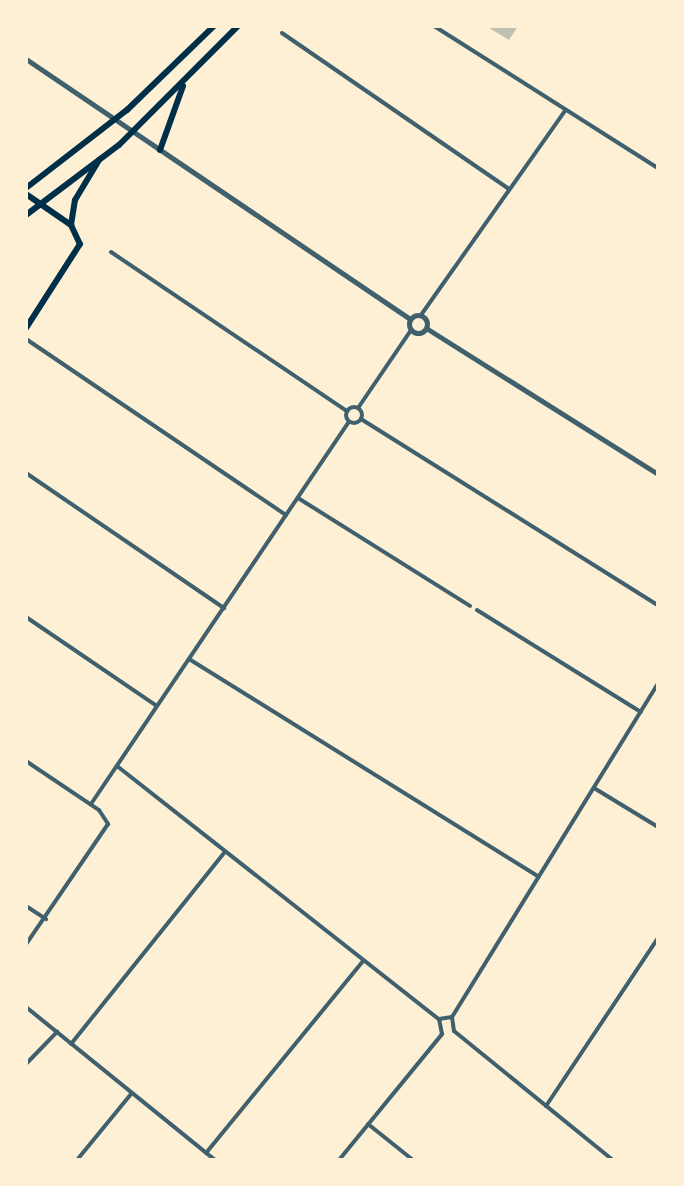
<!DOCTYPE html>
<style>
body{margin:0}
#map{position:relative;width:684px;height:1186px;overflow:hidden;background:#fdf0d5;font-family:"Exo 2",sans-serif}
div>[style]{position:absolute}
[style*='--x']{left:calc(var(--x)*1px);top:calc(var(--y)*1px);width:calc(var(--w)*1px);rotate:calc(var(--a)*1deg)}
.building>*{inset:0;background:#bec0b2}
.minor>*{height:4px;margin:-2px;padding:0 2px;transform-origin:2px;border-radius:2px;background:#3f606c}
.minor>.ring{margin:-2px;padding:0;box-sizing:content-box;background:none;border:4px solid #3f606c;border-radius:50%}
.tertiary>*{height:5px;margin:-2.5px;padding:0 2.5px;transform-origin:2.5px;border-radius:2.5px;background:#3f606c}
.tertiary>.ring{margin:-2.5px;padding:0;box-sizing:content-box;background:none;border:5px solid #3f606c;border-radius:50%}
.primary>*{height:6px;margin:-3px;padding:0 3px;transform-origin:3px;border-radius:3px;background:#003049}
.trunk>*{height:6px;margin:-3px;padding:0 3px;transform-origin:3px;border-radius:3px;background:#003049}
span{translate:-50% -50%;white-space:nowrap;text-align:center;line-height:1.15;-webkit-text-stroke:6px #fdf0d5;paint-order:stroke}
.frame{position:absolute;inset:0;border:28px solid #fdf0d5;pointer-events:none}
</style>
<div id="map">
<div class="building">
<div style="clip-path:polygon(486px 26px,518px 26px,509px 40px)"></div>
</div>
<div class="minor">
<div style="--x:434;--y:26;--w:265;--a:32.4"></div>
<div style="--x:282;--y:33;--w:275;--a:34.5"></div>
<div style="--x:111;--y:252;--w:285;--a:34"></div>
<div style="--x:421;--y:315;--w:250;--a:-54.8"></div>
<div style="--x:26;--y:339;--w:314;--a:34.1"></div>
<div class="ring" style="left:346px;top:407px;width:12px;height:12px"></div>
<div style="--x:358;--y:408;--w:94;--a:-55.8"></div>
<div style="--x:361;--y:419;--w:350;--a:32.1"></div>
<div style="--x:26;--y:473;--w:240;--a:34.3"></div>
<div style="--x:298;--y:498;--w:203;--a:32.1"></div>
<div style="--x:477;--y:610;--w:193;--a:31.9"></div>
<div style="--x:26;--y:617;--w:158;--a:34.2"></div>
<div style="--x:189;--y:659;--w:412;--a:31.9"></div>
<div style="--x:26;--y:761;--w:88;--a:33.9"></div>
<div style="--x:99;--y:810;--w:17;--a:57"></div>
<div style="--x:108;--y:824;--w:145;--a:124.3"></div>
<div style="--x:117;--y:766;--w:410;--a:38.2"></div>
<div style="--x:594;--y:788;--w:75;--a:31.4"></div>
<div style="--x:91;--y:804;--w:461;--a:-56"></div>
<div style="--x:26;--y:906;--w:24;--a:33"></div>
<div style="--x:26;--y:1007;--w:243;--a:39"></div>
<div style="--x:452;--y:1017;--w:392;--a:-58.3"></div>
<div style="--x:452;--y:1017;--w:14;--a:82"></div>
<div style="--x:454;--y:1031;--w:205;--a:39.1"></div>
<div style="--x:442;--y:1034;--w:15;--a:-101"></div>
<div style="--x:439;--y:1019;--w:13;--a:-9"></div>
<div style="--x:71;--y:1044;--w:246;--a:-51.3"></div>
<div style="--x:26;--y:1064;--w:45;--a:-45.9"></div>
<div style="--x:546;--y:1106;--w:202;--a:-56.3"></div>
<div style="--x:368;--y:1124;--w:58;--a:38.7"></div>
<div style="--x:206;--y:1153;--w:248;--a:-50.7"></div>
<div style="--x:77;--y:1160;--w:85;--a:-50.7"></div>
<div style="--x:339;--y:1160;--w:163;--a:-50.7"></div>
</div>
<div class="tertiary">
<div style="--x:26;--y:59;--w:464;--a:34.1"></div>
<div class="ring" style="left:409px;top:315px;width:13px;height:13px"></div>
<div style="--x:426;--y:328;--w:274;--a:32.2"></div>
</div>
<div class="primary">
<div style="--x:26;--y:194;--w:55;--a:34.6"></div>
<div style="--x:71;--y:225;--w:21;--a:65"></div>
<div style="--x:80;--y:244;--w:100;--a:122.7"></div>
</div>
<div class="trunk">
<div style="--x:160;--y:150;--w:68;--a:-70.2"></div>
<div style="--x:26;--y:188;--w:128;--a:-37.7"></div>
<div style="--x:127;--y:110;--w:121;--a:-44"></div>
<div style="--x:26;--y:215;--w:116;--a:-37"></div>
<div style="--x:119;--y:145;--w:168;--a:-45"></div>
<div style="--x:71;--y:225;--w:25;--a:-81"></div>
<div style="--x:75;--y:200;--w:47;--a:-59"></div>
</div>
<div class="frame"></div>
</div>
